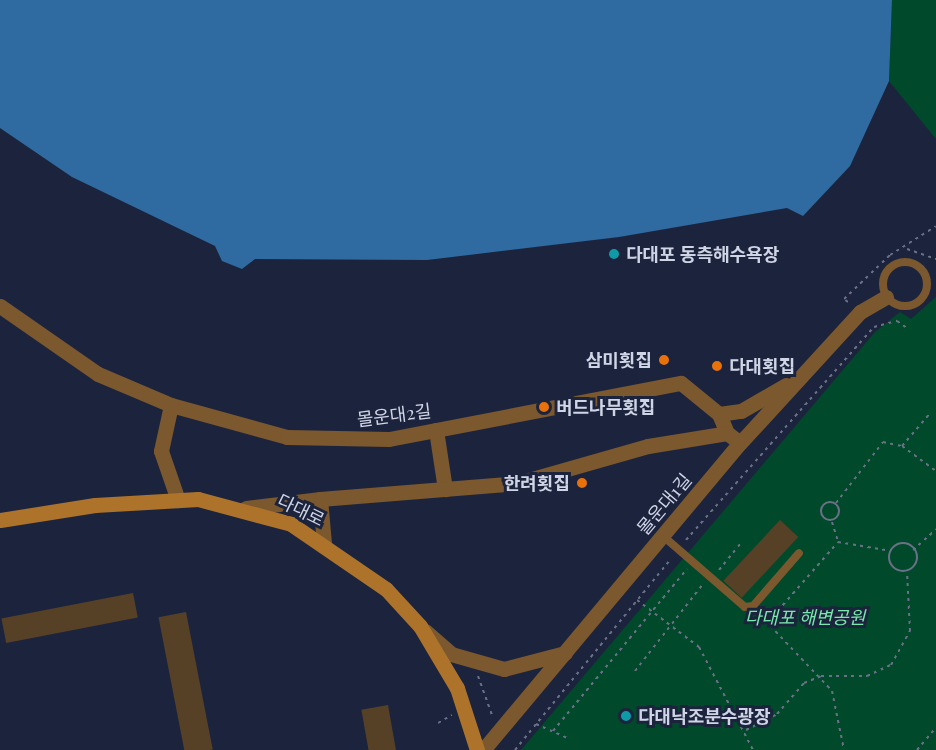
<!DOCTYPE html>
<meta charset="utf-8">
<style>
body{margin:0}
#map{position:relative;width:936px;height:750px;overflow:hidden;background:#1c243d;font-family:"Playfair Display","Noto Sans KR",serif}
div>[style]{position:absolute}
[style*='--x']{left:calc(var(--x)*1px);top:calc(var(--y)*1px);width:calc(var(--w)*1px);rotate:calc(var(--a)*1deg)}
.green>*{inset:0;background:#01492b}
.water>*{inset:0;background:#2f6ba1}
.building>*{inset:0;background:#564127;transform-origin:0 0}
.path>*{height:2px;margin-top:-1px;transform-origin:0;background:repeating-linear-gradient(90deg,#6a7187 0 3px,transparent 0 7.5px)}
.path>.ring{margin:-1px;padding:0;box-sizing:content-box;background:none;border:2px solid #6a7187;border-radius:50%}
.service>*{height:8px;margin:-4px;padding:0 4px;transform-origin:4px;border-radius:4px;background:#7c582e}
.service>.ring{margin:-4px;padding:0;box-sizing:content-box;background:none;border:8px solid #7c582e;border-radius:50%}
.minor>*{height:15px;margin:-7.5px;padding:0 7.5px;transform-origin:7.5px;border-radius:7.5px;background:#7c582e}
.secondary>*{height:15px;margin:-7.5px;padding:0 7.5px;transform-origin:7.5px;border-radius:7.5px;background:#ad732a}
.dots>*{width:16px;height:16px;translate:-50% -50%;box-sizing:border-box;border:3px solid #1c243d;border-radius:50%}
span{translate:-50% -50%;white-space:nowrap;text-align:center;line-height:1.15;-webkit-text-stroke:6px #1c243d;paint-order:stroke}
.poi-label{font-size:18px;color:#cfd5e6;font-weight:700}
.left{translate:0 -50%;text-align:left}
.right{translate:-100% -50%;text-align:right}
.street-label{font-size:18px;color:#cfd5e6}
.park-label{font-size:18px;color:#78e9ac;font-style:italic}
</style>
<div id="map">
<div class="green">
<div style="clip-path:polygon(892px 0,936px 0,936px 139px,889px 81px)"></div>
<div style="clip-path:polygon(936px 297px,936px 750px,521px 750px,875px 332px,900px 312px,911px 319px)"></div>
</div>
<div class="water">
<div style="clip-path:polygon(0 0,892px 0,889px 81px,850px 166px,803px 216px,787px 208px,619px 237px,427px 260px,255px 259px,242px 269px,222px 261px,215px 246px,72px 177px,0 128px)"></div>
</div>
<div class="building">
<div style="left:780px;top:520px;width:25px;height:83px;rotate:43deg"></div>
<div style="left:133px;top:593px;width:25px;height:134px;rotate:79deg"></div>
<div style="left:186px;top:612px;width:140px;height:28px;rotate:79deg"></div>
<div style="left:388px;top:705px;width:46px;height:27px;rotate:80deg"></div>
</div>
<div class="path">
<div style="--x:907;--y:249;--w:31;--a:19"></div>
<div style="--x:848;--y:302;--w:5;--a:-143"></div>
<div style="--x:844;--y:299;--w:64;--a:-43.7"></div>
<div style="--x:890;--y:255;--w:54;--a:-32.2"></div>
<div style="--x:902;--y:446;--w:45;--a:-49.5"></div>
<div class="ring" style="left:821px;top:502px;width:16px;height:16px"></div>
<div style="--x:836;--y:503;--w:77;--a:-52.4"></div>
<div style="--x:883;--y:442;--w:19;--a:12"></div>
<div style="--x:902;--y:446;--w:42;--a:36.3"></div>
<div style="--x:832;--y:522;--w:21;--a:73"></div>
<div style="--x:686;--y:540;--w:284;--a:-48.6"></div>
<div style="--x:874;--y:327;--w:24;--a:-15"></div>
<div style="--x:897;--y:321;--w:12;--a:35"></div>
<div class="ring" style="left:889px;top:543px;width:26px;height:26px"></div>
<div style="--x:913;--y:550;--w:31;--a:-42"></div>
<div style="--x:719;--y:570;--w:35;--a:-51"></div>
<div style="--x:637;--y:600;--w:78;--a:37.2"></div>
<div style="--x:699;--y:647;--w:116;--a:62.3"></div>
<div style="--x:760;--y:615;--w:105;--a:46.5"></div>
<div style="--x:832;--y:691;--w:60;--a:78.5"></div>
<div style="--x:768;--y:622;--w:106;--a:-48.8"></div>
<div style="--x:838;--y:542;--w:54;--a:9.6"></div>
<div style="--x:635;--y:671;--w:110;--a:-52"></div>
<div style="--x:478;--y:676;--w:41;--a:70.3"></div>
<div style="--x:438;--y:723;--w:16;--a:-30"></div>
<div style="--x:536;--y:724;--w:34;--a:24"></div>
<div style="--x:746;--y:730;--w:35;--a:-27"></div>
<div style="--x:777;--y:714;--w:41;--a:-48.9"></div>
<div style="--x:804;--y:683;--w:18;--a:-22"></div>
<div style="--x:821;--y:676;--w:46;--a:0"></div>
<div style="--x:867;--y:676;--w:26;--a:-25"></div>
<div style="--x:891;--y:665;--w:39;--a:-61"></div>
<div style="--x:910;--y:631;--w:60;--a:-92.9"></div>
<div style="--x:553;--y:731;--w:210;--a:-50.4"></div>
<div style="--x:515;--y:750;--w:247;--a:-50.8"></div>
<div style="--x:917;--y:750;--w:30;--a:-50"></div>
</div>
<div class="service">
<div class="ring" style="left:883px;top:262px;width:36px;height:36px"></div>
<div style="--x:663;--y:536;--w:108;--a:40.9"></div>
<div style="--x:745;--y:607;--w:8;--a:-7"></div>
<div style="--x:753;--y:606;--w:70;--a:-49"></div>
</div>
<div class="minor">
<div style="--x:0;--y:306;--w:119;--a:34.8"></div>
<div style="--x:98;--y:374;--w:79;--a:23"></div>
<div style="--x:171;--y:405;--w:120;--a:15.4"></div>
<div style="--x:287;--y:437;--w:102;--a:1.1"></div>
<div style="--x:389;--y:439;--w:297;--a:-10.9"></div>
<div style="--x:681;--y:383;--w:49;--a:39.2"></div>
<div style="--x:719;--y:414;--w:21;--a:67"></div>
<div style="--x:171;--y:405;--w:47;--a:102.3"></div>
<div style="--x:161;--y:451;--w:52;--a:70.9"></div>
<div style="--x:719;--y:414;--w:22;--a:-8"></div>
<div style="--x:741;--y:411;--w:52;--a:-30"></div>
<div style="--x:436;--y:430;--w:60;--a:81.3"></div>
<div style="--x:320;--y:499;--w:199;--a:-4.6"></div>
<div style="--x:518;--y:483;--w:135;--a:-15.9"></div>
<div style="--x:648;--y:446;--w:80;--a:-9.3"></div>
<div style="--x:727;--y:433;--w:10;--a:37"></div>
<div style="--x:246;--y:508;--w:75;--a:-6.9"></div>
<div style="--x:320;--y:499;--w:44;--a:84.8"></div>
<div style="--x:425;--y:631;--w:35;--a:41"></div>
<div style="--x:451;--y:654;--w:55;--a:15.8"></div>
<div style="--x:504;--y:669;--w:63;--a:-14.7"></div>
<div style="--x:483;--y:750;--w:400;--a:-50.1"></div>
<div style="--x:740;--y:443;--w:178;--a:-47.5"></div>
<div style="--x:860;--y:312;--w:30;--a:-30"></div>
</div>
<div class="secondary">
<div style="--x:0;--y:520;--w:96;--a:-9"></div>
<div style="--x:95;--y:505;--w:103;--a:-3.3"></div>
<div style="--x:198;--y:499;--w:96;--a:15"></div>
<div style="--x:291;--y:524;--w:115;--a:34.4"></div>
<div style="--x:386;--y:589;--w:50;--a:47.4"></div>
<div style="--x:420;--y:626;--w:72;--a:59.2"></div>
<div style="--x:457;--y:688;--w:65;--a:72.1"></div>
</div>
<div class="dots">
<div style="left:614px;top:254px;background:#0f9aa8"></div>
<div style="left:664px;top:360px;background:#e8710a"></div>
<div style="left:717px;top:366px;background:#e8710a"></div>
<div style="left:544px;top:407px;background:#e8710a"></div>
<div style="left:582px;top:483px;background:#e8710a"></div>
<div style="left:626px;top:716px;background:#0f9aa8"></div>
</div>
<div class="poi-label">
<span class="left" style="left:626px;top:254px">다대포 동측해수욕장</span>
<span class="right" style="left:652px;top:360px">삼미횟집</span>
<span class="left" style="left:729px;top:366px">다대횟집</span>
<span class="left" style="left:556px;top:407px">버드나무횟집</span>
<span class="right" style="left:570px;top:483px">한려횟집</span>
<span class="left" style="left:638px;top:716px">다대낙조분수광장</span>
</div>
<div class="street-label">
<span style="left:394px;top:415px;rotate:-7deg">몰운대2길</span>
<span style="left:664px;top:504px;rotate:-50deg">몰운대1길</span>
<span style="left:301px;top:510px;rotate:26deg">다대로</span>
</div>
<div class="park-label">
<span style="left:805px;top:617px">다대포 해변공원</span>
</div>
</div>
